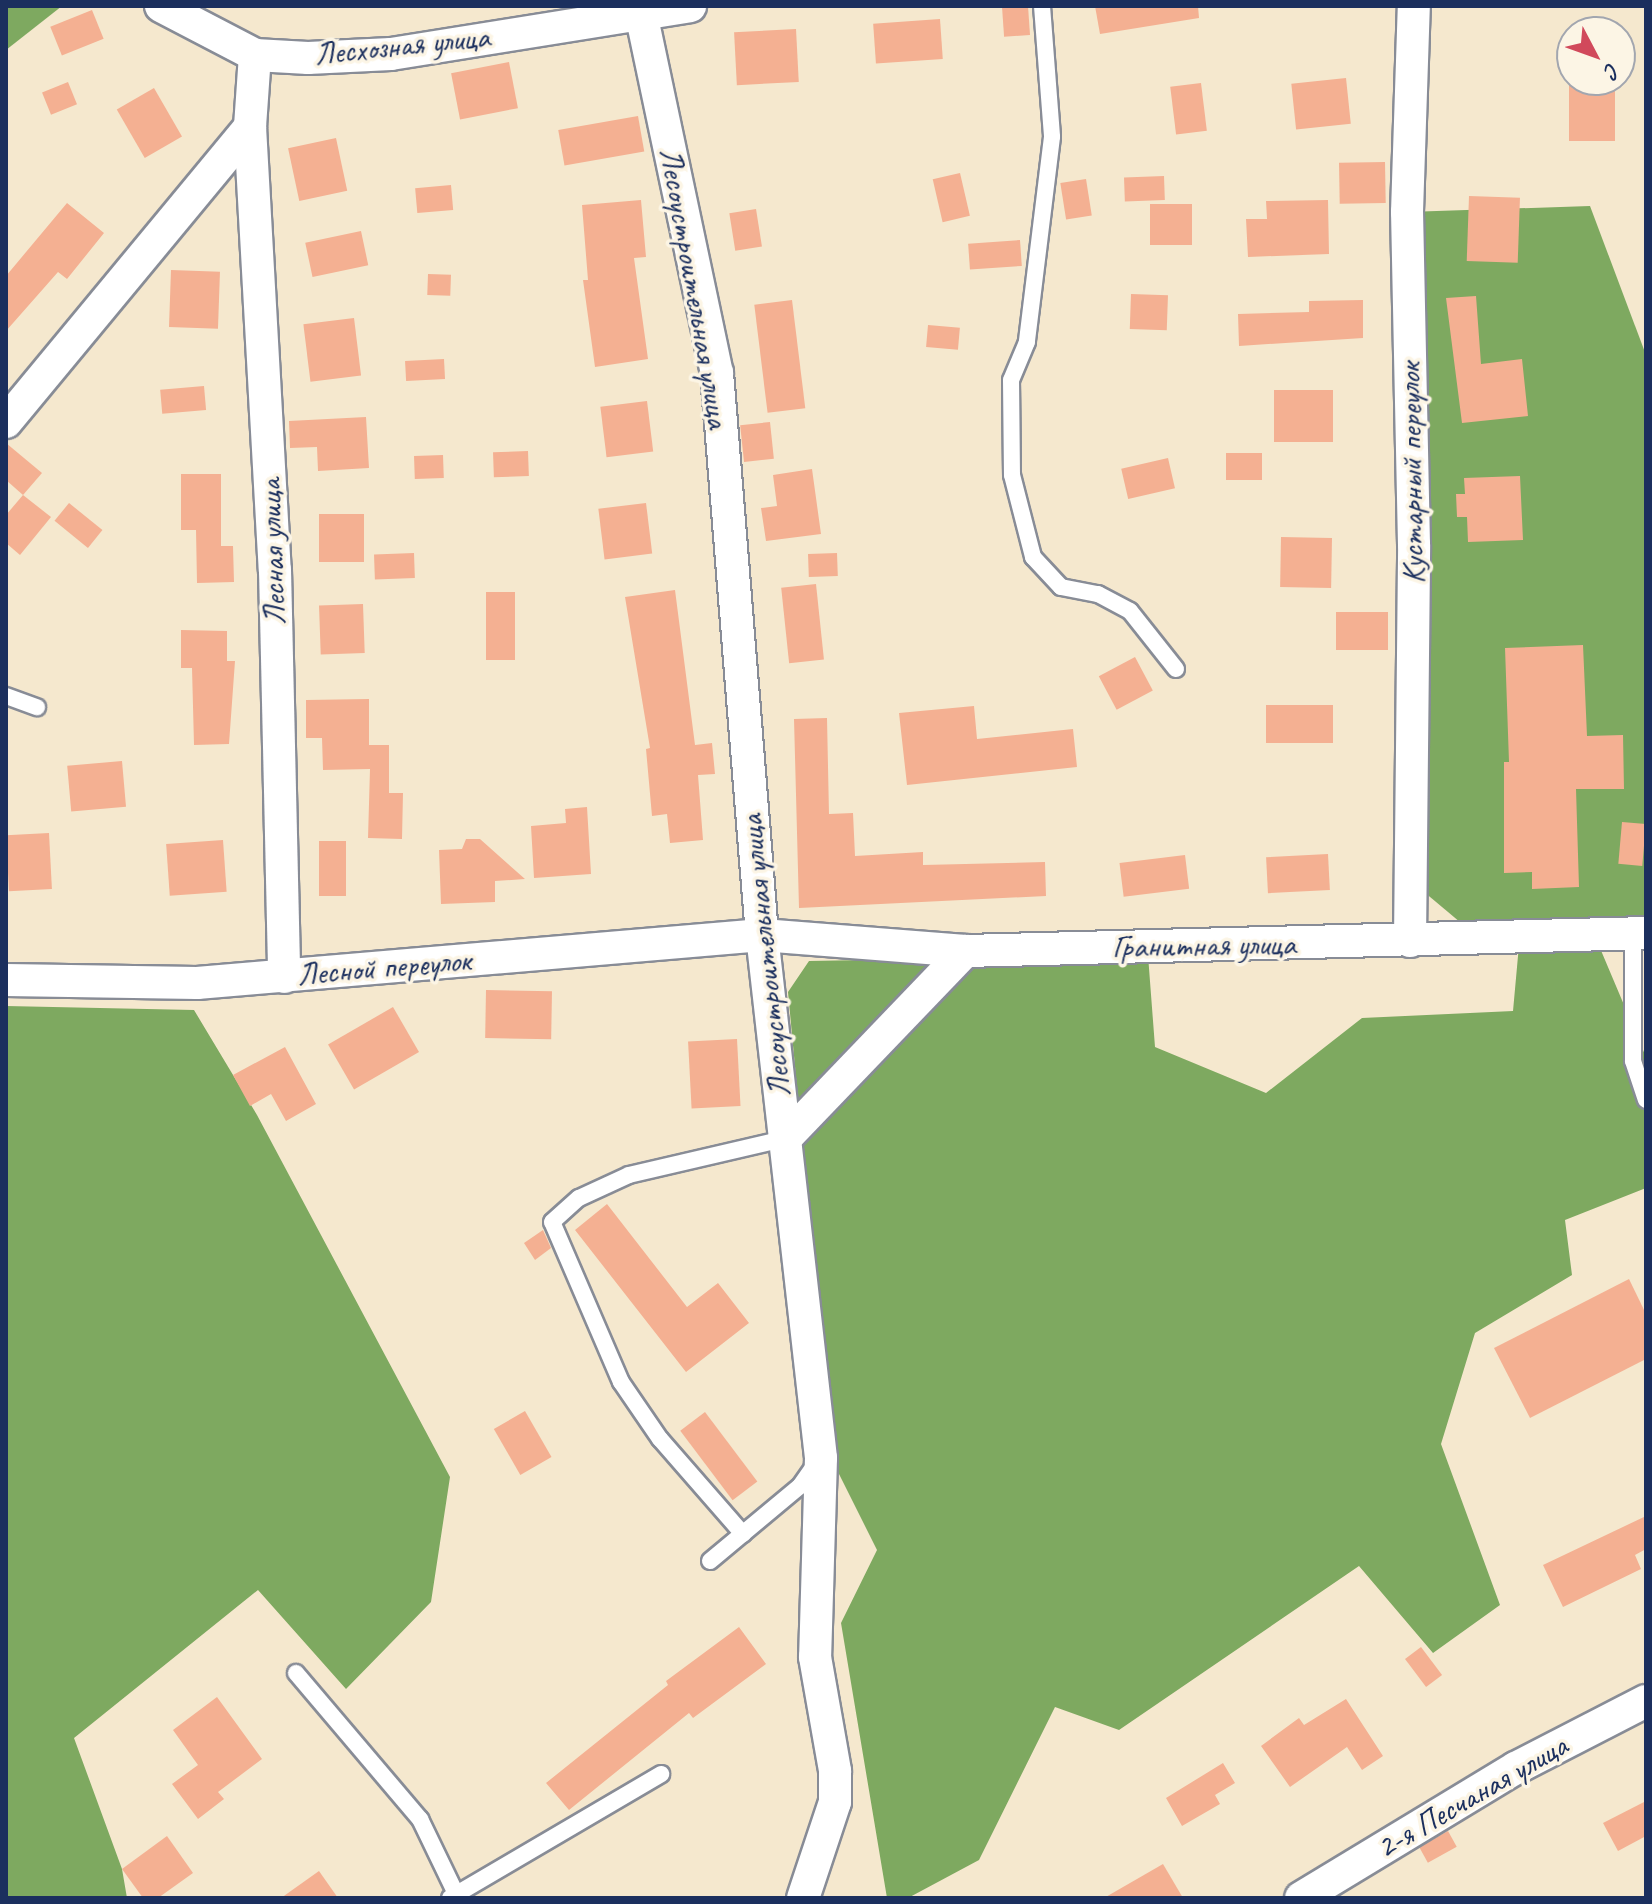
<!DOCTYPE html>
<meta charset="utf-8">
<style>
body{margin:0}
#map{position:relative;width:1652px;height:1904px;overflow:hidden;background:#f5e8ce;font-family:Caveat,sans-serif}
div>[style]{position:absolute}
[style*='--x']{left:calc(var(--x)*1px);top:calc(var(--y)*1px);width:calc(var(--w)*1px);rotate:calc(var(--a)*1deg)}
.forest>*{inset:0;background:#7ea960}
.building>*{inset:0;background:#f4b092;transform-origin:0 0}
.roads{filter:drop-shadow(2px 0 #888c96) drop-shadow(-2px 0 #888c96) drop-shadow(0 2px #888c96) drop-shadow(0 -2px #888c96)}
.service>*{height:16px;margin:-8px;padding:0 8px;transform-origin:8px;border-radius:8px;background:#fff}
.minor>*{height:32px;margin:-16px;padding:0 16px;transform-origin:16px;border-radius:16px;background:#fff}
span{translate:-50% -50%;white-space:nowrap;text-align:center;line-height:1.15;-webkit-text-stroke:7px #fcf5e5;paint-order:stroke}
.street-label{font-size:32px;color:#1b2f5e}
.frame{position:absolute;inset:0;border:8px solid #1b2f5e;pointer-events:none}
.north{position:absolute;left:1556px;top:16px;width:80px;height:80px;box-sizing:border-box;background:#fcf5e5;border:2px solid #a2a6af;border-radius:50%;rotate:131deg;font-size:22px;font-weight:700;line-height:32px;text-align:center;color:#1b2f5e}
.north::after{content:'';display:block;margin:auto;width:28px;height:36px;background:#d1495b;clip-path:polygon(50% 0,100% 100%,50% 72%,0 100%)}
</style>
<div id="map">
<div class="forest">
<div style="clip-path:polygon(6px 6px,62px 6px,6px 50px)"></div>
<div style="clip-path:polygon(1590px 206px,1646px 355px,1646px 933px,1479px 938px,1411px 881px,1407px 212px)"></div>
<div style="clip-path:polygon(1597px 941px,1646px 1057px,1646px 1188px,1565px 1220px,1572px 1275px,1475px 1333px,1441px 1444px,1500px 1605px,1433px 1653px,1359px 1566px,1119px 1730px,1055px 1707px,979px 1860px,908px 1898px,887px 1898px,841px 1623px,877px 1550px,832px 1460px,788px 992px,809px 961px,1148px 955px,1155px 1047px,1266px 1093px,1362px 1018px,1513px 1011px,1519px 945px)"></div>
<div style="clip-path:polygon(6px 1006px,194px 1010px,257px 1115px,450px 1477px,431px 1602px,346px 1689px,258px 1590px,74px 1738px,122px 1869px,127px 1898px,6px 1898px)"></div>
</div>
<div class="building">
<div style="left:1028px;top:6px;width:29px;height:26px;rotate:86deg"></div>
<div style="clip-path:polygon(1095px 6px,1198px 6px,1199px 18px,1100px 34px)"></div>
<div style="left:92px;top:10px;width:31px;height:45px;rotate:68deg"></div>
<div style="left:940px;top:19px;width:40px;height:67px;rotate:86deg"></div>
<div style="left:796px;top:29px;width:53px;height:62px;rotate:87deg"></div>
<div style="left:509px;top:62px;width:47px;height:59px;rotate:79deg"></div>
<div style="left:1346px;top:78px;width:46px;height:55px;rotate:84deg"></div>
<div style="left:1569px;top:80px;width:46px;height:61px"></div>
<div style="left:68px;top:82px;width:24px;height:28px;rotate:68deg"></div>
<div style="left:1201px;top:83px;width:48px;height:31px;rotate:83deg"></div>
<div style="left:154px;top:88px;width:56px;height:43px;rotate:60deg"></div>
<div style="left:638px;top:116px;width:36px;height:81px;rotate:80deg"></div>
<div style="left:336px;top:138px;width:54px;height:49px;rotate:78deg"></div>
<div style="left:1385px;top:162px;width:41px;height:46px;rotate:89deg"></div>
<div style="left:960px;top:173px;width:44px;height:28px;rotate:77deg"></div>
<div style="left:1164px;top:176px;width:24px;height:40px;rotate:88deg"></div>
<div style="left:1086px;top:179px;width:37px;height:26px;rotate:81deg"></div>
<div style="left:451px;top:185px;width:25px;height:36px;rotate:85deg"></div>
<div style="left:1469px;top:196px;width:51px;height:65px;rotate:2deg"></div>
<div style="clip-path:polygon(641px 200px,646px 257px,634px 258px,648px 359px,595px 367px,583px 280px,588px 280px,582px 205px)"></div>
<div style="clip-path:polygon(1328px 200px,1329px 254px,1248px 257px,1246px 219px,1267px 219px,1266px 201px)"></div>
<div style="clip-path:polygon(67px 203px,104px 233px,67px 279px,58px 272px,6px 331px,6px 276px)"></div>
<div style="left:1150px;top:204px;width:42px;height:41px"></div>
<div style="left:756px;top:209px;width:38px;height:27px;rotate:81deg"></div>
<div style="left:361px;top:231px;width:35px;height:57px;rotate:78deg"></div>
<div style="left:1020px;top:240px;width:26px;height:52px;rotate:86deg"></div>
<div style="left:171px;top:270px;width:49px;height:57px;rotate:2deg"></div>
<div style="left:428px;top:274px;width:23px;height:21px;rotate:2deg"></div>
<div style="left:1131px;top:294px;width:37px;height:35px;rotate:2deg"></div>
<div style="clip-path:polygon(1476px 296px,1481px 364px,1522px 359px,1528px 416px,1462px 423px,1446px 298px)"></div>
<div style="left:792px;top:300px;width:109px;height:38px;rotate:83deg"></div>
<div style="clip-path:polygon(1363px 300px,1363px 338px,1239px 346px,1238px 314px,1309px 312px,1309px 301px)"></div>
<div style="left:354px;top:318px;width:58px;height:51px;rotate:83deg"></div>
<div style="left:928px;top:325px;width:32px;height:22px;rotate:5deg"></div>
<div style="left:444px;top:359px;width:20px;height:39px;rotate:87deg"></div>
<div style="left:204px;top:386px;width:24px;height:44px;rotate:85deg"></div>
<div style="left:1274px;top:390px;width:59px;height:52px"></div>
<div style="left:647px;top:401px;width:51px;height:47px;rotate:83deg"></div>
<div style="clip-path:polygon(366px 417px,369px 468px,318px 471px,317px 447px,290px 448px,289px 421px)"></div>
<div style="left:770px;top:422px;width:37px;height:30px;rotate:84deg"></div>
<div style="clip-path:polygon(6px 443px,42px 473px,23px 495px,6px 480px)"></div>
<div style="left:528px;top:451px;width:25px;height:35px;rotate:88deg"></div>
<div style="left:1226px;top:453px;width:36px;height:27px"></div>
<div style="left:443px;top:455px;width:23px;height:29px;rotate:88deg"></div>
<div style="left:1168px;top:458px;width:31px;height:48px;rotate:77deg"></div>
<div style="clip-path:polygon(812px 469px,821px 534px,766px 541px,761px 508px,777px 506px,773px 475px)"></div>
<div style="clip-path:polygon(181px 474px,221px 474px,221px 546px,233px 546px,234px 582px,197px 583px,196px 530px,181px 530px)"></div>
<div style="clip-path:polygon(1520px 476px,1523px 540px,1468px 542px,1467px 517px,1457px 517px,1456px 494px,1465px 494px,1464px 478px)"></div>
<div style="clip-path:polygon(23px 495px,51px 517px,20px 555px,6px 543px,6px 515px)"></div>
<div style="left:69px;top:503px;width:43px;height:23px;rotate:39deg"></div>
<div style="left:646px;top:503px;width:51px;height:48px;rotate:83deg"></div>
<div style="left:319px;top:514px;width:45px;height:48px"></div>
<div style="left:1281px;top:537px;width:51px;height:50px;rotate:1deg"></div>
<div style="left:414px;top:553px;width:25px;height:40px;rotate:88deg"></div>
<div style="left:837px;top:553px;width:23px;height:29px;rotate:88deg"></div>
<div style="left:816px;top:584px;width:76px;height:35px;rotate:84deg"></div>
<div style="clip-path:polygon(675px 590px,695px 745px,712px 743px,715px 774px,698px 775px,703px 840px,670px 843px,667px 814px,652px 816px,646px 749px,650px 748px,625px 597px)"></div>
<div style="left:486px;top:592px;width:29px;height:68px"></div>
<div style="left:363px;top:604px;width:49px;height:44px;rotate:88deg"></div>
<div style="left:1336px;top:612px;width:52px;height:38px"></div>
<div style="clip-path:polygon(181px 630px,227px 631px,227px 661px,235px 661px,229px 744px,194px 745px,192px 668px,181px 668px)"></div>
<div style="clip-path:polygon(1583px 645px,1587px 736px,1623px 735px,1624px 789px,1576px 789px,1579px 887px,1532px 889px,1532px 872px,1504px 873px,1504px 762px,1509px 762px,1505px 648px)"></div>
<div style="left:1135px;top:657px;width:38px;height:41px;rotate:62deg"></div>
<div style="clip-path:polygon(369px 699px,369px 745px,389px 745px,389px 793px,403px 793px,402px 839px,368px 838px,370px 769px,323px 770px,322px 738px,306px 738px,306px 700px)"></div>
<div style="left:1266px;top:705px;width:67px;height:38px"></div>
<div style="clip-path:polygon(974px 706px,977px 739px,1073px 729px,1077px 767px,907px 785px,899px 713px)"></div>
<div style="clip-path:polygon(827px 718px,829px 814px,853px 813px,855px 856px,923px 852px,923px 865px,1045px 862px,1046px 896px,799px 908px,794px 719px)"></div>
<div style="left:122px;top:761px;width:46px;height:55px;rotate:85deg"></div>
<div style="clip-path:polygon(587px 807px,591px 874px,534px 878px,531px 826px,566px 823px,565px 809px)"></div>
<div style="left:1622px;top:822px;width:24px;height:42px;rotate:5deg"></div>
<div style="left:49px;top:833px;width:56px;height:43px;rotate:87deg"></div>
<div style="clip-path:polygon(466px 839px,480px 839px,525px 879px,495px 881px,495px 902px,441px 904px,439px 850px,462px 849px)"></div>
<div style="left:223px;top:840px;width:52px;height:57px;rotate:86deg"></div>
<div style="left:319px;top:841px;width:27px;height:55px"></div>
<div style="left:1328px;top:854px;width:36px;height:62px;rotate:87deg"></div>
<div style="left:1185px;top:855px;width:34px;height:66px;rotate:83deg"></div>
<div style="left:486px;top:990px;width:66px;height:48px;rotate:1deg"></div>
<div style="left:393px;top:1007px;width:52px;height:75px;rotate:60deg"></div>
<div style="left:737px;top:1039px;width:67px;height:49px;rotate:87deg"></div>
<div style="clip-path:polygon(285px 1047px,316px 1104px,286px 1121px,271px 1094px,250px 1106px,233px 1075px)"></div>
<div style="clip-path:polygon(607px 1204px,687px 1307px,718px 1283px,749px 1323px,686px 1372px,575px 1230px)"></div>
<div style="clip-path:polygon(543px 1230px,551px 1248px,535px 1260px,524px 1243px)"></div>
<div style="clip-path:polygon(1629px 1279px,1646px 1314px,1646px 1359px,1530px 1418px,1494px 1348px)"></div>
<div style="left:525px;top:1411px;width:53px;height:36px;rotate:60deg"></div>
<div style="left:705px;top:1412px;width:87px;height:31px;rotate:53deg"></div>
<div style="clip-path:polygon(1646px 1516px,1646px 1549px,1635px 1555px,1641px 1569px,1563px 1607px,1543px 1565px)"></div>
<div style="clip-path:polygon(739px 1627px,766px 1664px,693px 1718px,689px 1713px,569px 1810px,546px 1783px,668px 1685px,666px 1681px)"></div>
<div style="left:1421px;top:1647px;width:35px;height:20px;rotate:53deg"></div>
<div style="clip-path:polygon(217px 1697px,262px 1759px,218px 1792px,224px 1799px,198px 1819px,172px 1784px,198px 1765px,173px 1730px)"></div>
<div style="clip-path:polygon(1346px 1699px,1383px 1756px,1362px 1770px,1347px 1747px,1290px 1787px,1261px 1746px,1299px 1718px,1304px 1725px)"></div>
<div style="clip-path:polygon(1223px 1763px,1235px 1783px,1215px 1795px,1220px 1804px,1182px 1826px,1166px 1798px)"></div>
<div style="clip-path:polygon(1646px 1801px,1646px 1836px,1618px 1851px,1603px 1823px)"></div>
<div style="left:1448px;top:1831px;width:18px;height:33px;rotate:61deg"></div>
<div style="clip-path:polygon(167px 1836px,193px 1873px,158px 1898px,143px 1898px,122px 1869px)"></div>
<div style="clip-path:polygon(1163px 1864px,1183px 1898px,1104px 1898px)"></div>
<div style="clip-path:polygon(319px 1871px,338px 1898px,281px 1898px)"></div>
</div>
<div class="roads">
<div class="service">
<div style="--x:1042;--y:6;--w:131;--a:85.6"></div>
<div style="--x:1052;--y:137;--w:207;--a:97"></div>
<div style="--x:1027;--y:342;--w:41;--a:112.8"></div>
<div style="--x:1011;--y:380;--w:95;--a:89.4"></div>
<div style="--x:1012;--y:475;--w:85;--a:75.6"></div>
<div style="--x:1033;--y:557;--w:41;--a:47"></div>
<div style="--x:1061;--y:587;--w:38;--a:11"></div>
<div style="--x:1098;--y:594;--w:36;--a:28"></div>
<div style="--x:1130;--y:611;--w:74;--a:51.6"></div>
<div style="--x:6;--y:696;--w:33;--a:20"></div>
<div style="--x:1633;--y:934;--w:127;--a:90"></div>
<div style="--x:1633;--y:1061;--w:41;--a:71.6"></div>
<div style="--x:743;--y:1534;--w:126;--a:-131.1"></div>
<div style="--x:660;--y:1439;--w:69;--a:-124.4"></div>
<div style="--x:621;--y:1382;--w:174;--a:-113.3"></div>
<div style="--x:552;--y:1222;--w:36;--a:-42"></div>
<div style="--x:579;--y:1198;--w:55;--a:-24.7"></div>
<div style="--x:629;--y:1175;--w:154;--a:-13.1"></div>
<div style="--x:710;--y:1561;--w:117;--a:-39.8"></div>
<div style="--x:800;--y:1486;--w:29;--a:-55"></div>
<div style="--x:296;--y:1673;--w:192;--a:49.7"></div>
<div style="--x:420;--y:1819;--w:88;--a:64.3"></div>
<div style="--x:450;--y:1898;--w:245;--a:-30.4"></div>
</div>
<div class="minor">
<div style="--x:161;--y:6;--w:106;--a:27.5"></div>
<div style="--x:255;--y:55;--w:53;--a:3.2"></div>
<div style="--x:308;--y:58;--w:83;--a:-2.8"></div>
<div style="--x:391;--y:54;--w:303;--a:-9.1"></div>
<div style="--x:641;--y:13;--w:368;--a:78.1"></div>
<div style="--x:717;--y:373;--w:564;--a:85.42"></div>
<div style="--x:762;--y:935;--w:526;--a:83.56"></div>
<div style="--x:821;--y:1458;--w:199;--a:91.7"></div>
<div style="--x:815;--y:1657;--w:116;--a:80"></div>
<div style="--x:835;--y:1771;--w:31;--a:90"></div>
<div style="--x:835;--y:1802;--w:101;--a:108.4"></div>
<div style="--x:255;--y:55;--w:72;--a:94"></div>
<div style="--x:250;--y:127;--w:444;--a:86.8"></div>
<div style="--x:275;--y:570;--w:407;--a:88.7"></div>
<div style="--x:6;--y:422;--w:383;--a:-50.4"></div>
<div style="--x:1410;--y:941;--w:396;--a:-89.4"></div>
<div style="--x:1414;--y:545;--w:333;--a:-91.2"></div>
<div style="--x:1407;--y:212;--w:206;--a:-88.1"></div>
<div style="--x:6;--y:980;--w:191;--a:0.9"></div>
<div style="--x:197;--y:983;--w:567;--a:-4.86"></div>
<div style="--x:762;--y:935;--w:204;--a:4.5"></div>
<div style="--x:965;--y:951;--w:681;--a:-1.51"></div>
<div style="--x:784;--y:1140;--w:262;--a:-46.2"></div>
<div style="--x:1301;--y:1898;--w:251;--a:-31.2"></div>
<div style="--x:1516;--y:1768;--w:146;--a:-27.3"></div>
</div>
</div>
<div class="street-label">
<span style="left:402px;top:46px;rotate:-6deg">Лесхозная улица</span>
<span style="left:694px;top:288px;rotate:80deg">Лесоустроительная улица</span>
<span style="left:1412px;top:473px;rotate:-91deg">Кустарный переулок</span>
<span style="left:273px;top:552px;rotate:-92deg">Лесная улица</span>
<span style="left:1204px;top:946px;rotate:-1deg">Гранитная улица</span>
<span style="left:766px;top:956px;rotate:-96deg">Лесоустроительная улица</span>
<span style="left:384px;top:968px;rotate:-5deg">Лесной переулок</span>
<span style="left:1472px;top:1797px;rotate:-30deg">2-я Песчаная улица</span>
</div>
<div class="frame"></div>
<div class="north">С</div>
</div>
